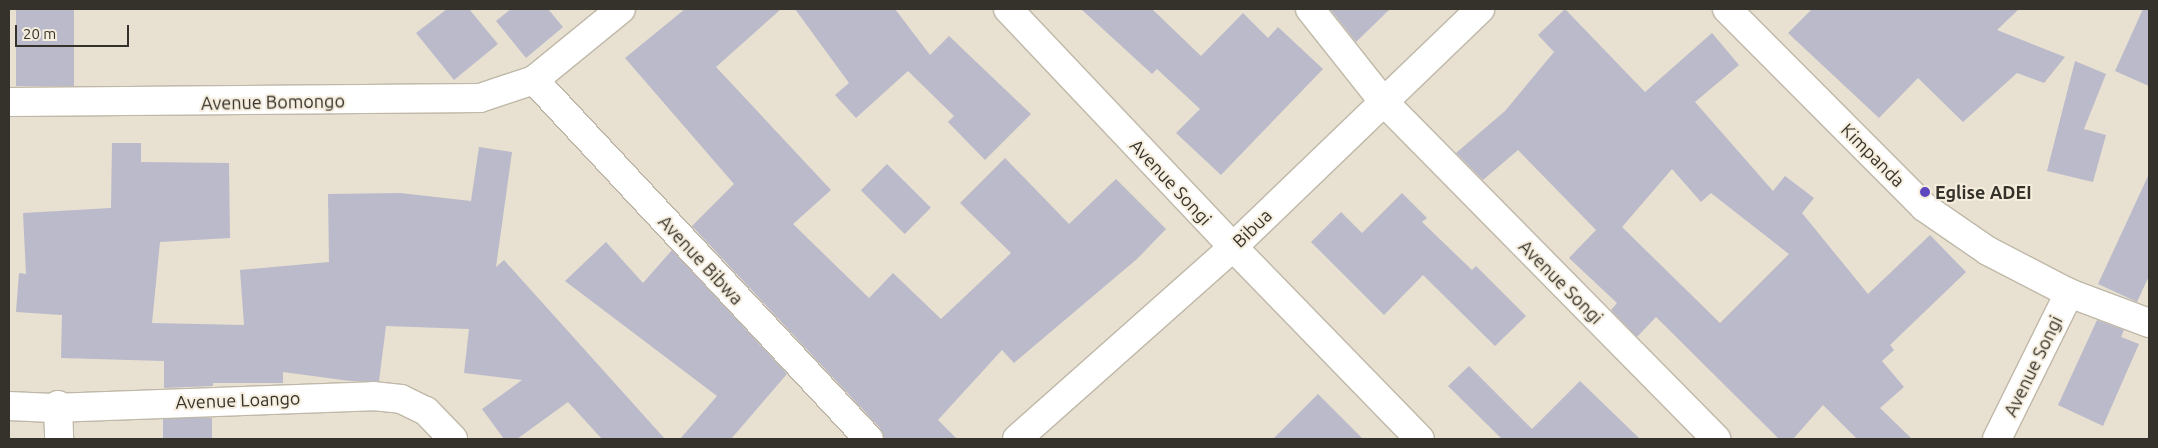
<!DOCTYPE html>
<style>
body{margin:0}
#map{position:relative;width:2158px;height:448px;overflow:hidden;background:#e8e0d0;font-family:Ubuntu,sans-serif}
div>[style]{position:absolute}
[style*='--x']{left:calc(var(--x)*1px);top:calc(var(--y)*1px);width:calc(var(--w)*1px);rotate:calc(var(--a)*1deg)}
.building>*{inset:0;background:#babacb;transform-origin:0 0}
.roads{filter:drop-shadow(1px 0 #bfb8a8) drop-shadow(-1px 0 #bfb8a8) drop-shadow(0 1px #bfb8a8) drop-shadow(0 -1px #bfb8a8)}
.minor>*{height:28px;margin:-14px;padding:0 14px;transform-origin:14px;border-radius:14px;background:#fff}
.dots>*{width:14px;height:14px;translate:-50% -50%;box-sizing:border-box;border:2px solid #f5eddd;border-radius:50%}
span{translate:-50% -50%;white-space:nowrap;text-align:center;line-height:1.15;-webkit-text-stroke:4px #f5eddd;paint-order:stroke}
.street-label{font-size:18px;color:#35322b}
.poi-label{font-size:18px;color:#35322b;font-weight:700}
.left{translate:0 -50%;text-align:left}
.frame{position:absolute;inset:0;border:10px solid #35322b;pointer-events:none}
.scale{position:absolute;left:15px;top:25px;width:114px;height:22px;box-sizing:border-box;border:2px solid #35322b;border-top:0;padding-left:6px;font-size:15px;line-height:18px;white-space:nowrap;color:#35322b;-webkit-text-stroke:4px #f5eddd;paint-order:stroke}
</style>
<div id="map">
<div class="building">
<div style="left:16px;top:9px;width:58px;height:77px"></div>
<div style="clip-path:polygon(447px 9px,469px 9px,498px 44px,454px 80px,416px 33px)"></div>
<div style="clip-path:polygon(511px 9px,548px 9px,563px 27px,526px 58px,496px 21px)"></div>
<div style="clip-path:polygon(685px 9px,781px 9px,716px 67px,831px 190px,793px 224px,869px 298px,893px 273px,941px 319px,1011px 253px,960px 203px,1005px 158px,1069px 224px,1116px 179px,1166px 229px,1137px 259px,1014px 363px,1002px 350px,938px 420px,957px 439px,884px 439px,880px 428px,692px 226px,734px 184px,625px 58px)"></div>
<div style="clip-path:polygon(795px 9px,895px 9px,930px 55px,949px 36px,1031px 114px,985px 160px,948px 122px,954px 116px,908px 71px,856px 118px,835px 95px,849px 83px)"></div>
<div style="clip-path:polygon(1081px 9px,1152px 9px,1201px 56px,1243px 13px,1268px 38px,1278px 27px,1323px 69px,1221px 175px,1176px 133px,1200px 109px,1157px 69px,1152px 74px)"></div>
<div style="clip-path:polygon(1330px 9px,1390px 9px,1356px 42px)"></div>
<div style="clip-path:polygon(evenodd,1565px 9px,1645px 92px,1712px 33px,1739px 65px,1695px 102px,1773px 191px,1785px 176px,1814px 198px,1802px 213px,1868px 294px,1930px 235px,1966px 272px,1890px 345px,1894px 350px,1882px 361px,1904px 387px,1880px 408px,1912px 439px,1857px 439px,1823px 405px,1793px 439px,1779px 439px,1656px 317px,1637px 337px,1611px 310px,1617px 303px,1569px 258px,1596px 230px,1518px 150px,1483px 180px,1456px 153px,1505px 111px,1554px 52px,1538px 35px,1565px 9px,1672px 169px,1701px 202px,1711px 193px,1789px 254px,1720px 323px,1622px 227px,1672px 169px)"></div>
<div style="clip-path:polygon(1812px 9px,2019px 9px,1997px 30px,2065px 57px,2044px 83px,2017px 73px,1963px 122px,1918px 78px,1879px 118px,1788px 33px)"></div>
<div style="clip-path:polygon(2143px 9px,2149px 9px,2149px 86px,2115px 71px)"></div>
<div style="clip-path:polygon(2075px 61px,2106px 74px,2084px 129px,2106px 135px,2093px 182px,2047px 171px)"></div>
<div style="clip-path:polygon(112px 143px,141px 143px,141px 162px,229px 163px,230px 238px,160px 242px,152px 323px,244px 325px,240px 270px,329px 262px,328px 194px,400px 193px,471px 201px,479px 147px,512px 152px,496px 267px,504px 260px,665px 439px,602px 439px,568px 402px,517px 439px,504px 439px,482px 409px,522px 380px,464px 373px,469px 329px,386px 326px,379px 381px,350px 381px,283px 372px,283px 383px,213px 383px,213px 386px,164px 388px,164px 361px,61px 358px,62px 315px,16px 312px,19px 273px,26px 274px,23px 213px,111px 208px)"></div>
<div style="left:887px;top:164px;width:62px;height:37px;rotate:45deg"></div>
<div style="clip-path:polygon(2149px 174px,2149px 276px,2137px 302px,2098px 284px)"></div>
<div style="clip-path:polygon(1402px 193px,1427px 218px,1422px 222px,1472px 270px,1476px 266px,1526px 316px,1495px 346px,1423px 275px,1384px 315px,1311px 242px,1341px 212px,1362px 233px)"></div>
<div style="clip-path:polygon(606px 242px,643px 283px,672px 250px,787px 374px,731px 439px,680px 439px,717px 396px,565px 281px)"></div>
<div style="clip-path:polygon(2097px 320px,2124px 330px,2121px 337px,2139px 344px,2103px 426px,2058px 405px)"></div>
<div style="clip-path:polygon(1469px 366px,1532px 429px,1580px 381px,1640px 439px,1502px 439px,1448px 386px)"></div>
<div style="clip-path:polygon(1318px 394px,1363px 439px,1273px 439px)"></div>
<div style="left:212px;top:418px;width:21px;height:49px;rotate:90deg"></div>
</div>
<div class="roads">
<div class="minor">
<div style="--x:1008;--y:9;--w:328;--a:46.6"></div>
<div style="--x:1233;--y:247;--w:268;--a:45.8"></div>
<div style="--x:1310;--y:9;--w:116;--a:51.6"></div>
<div style="--x:1382;--y:100;--w:476;--a:45.4"></div>
<div style="--x:1727;--y:9;--w:279;--a:45.1"></div>
<div style="--x:1924;--y:207;--w:78;--a:34.5"></div>
<div style="--x:1988;--y:251;--w:91;--a:27.4"></div>
<div style="--x:2069;--y:293;--w:85;--a:20.6"></div>
<div style="--x:534;--y:80;--w:491;--a:47"></div>
<div style="--x:9;--y:102;--w:471;--a:-0.5"></div>
<div style="--x:480;--y:98;--w:57;--a:-18.4"></div>
<div style="--x:534;--y:80;--w:112;--a:-39.2"></div>
<div style="--x:58;--y:405;--w:34;--a:88"></div>
<div style="--x:9;--y:406;--w:44;--a:2.6"></div>
<div style="--x:53;--y:408;--w:320;--a:-2.1"></div>
<div style="--x:373;--y:396;--w:28;--a:6"></div>
<div style="--x:401;--y:399;--w:28;--a:26"></div>
<div style="--x:426;--y:411;--w:39;--a:46"></div>
<div style="--x:1017;--y:439;--w:289;--a:-41.6"></div>
<div style="--x:1233;--y:247;--w:343;--a:-43.9"></div>
<div style="--x:1997;--y:439;--w:163;--a:-63.7"></div>
</div>
</div>
<div class="dots">
<div style="left:1925px;top:192px;background:#5d47bf"></div>
</div>
<div class="street-label">
<span style="left:273px;top:102px;rotate:-1deg">Avenue Bomongo</span>
<span style="left:1873px;top:155px;rotate:45deg">Kimpanda</span>
<span style="left:1171px;top:182px;rotate:47deg">Avenue Songi</span>
<span style="left:1252px;top:228px;rotate:-44deg">Bibua</span>
<span style="left:701px;top:260px;rotate:47deg">Avenue Bibwa</span>
<span style="left:1561px;top:282px;rotate:45deg">Avenue Songi</span>
<span style="left:2033px;top:366px;rotate:-64deg">Avenue Songi</span>
<span style="left:238px;top:400px;rotate:-2deg">Avenue Loango</span>
</div>
<div class="poi-label">
<span class="left" style="left:1935px;top:192px">Eglise ADEI</span>
</div>
<div class="frame"></div>
<div class="scale">20 m</div>
</div>
